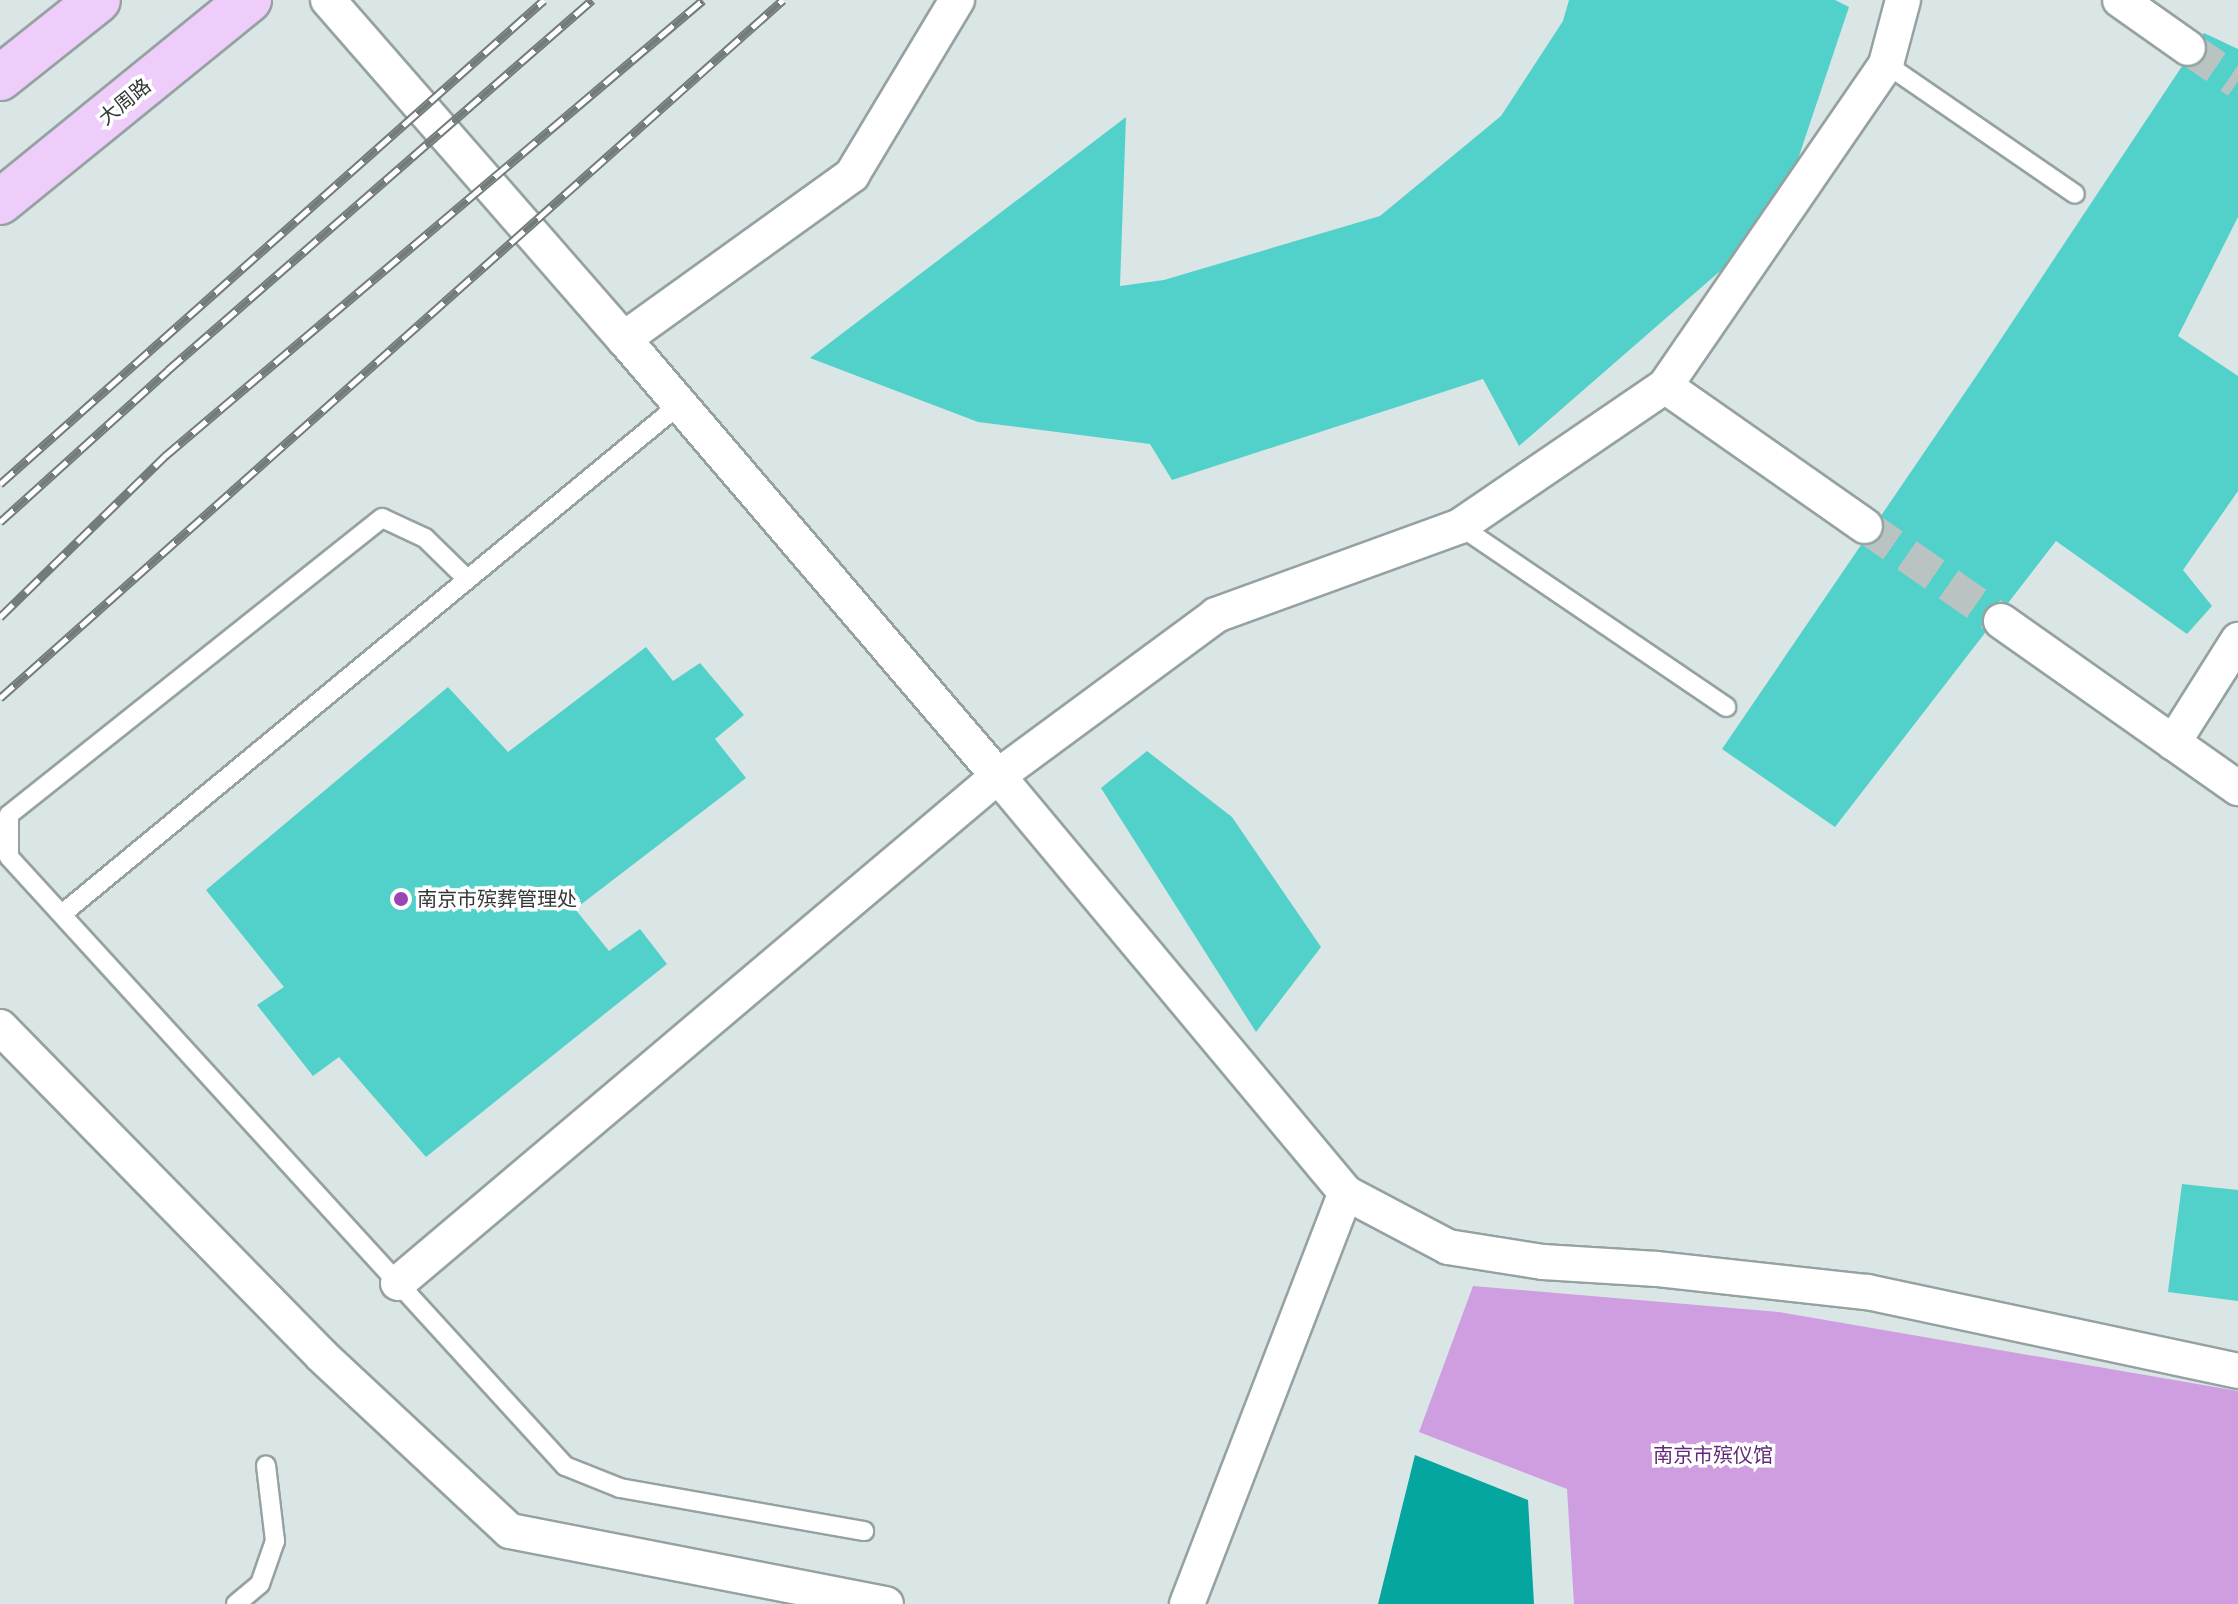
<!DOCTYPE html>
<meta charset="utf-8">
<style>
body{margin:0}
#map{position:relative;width:2238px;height:1604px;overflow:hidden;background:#d9e6e5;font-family:Raleway,"Noto Sans SC",sans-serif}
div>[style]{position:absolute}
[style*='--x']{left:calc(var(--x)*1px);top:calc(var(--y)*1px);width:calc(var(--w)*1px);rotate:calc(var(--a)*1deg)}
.green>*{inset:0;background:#cf9ee1}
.water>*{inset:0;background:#05a69f}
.building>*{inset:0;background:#51d1ca}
.minor-tunnel>*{height:34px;margin-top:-17px;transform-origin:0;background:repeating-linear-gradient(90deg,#b8c3c2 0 34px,transparent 0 51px)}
.roads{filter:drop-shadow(2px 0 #95a2a1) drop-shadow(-2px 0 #95a2a1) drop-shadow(0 2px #95a2a1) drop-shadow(0 -2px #95a2a1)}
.service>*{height:18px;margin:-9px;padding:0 9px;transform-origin:9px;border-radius:9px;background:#fff}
.minor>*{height:34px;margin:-17px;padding:0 17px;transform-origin:17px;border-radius:17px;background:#fff}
.primary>*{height:44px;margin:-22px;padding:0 22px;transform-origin:22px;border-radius:22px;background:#eecdfa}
.rail>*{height:9px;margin-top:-4.5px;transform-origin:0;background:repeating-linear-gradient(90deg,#fff 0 18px,#737c7b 0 36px);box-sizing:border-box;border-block:2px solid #737c7b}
.dots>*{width:22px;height:22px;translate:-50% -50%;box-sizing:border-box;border:4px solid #fff;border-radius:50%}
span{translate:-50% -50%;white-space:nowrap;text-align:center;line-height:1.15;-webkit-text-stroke:7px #fff;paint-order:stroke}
.street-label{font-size:20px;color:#323837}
.poi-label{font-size:20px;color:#323837}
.left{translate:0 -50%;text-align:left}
.park-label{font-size:20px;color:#642779}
</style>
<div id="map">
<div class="green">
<div style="clip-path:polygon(1473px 1286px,1779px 1312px,2238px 1391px,2238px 1604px,1574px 1604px,1567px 1489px,1419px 1432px)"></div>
</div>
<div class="water">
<div style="clip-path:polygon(1415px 1455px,1528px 1500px,1534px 1604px,1378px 1604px)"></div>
</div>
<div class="building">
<div style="clip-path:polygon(1569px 0,1835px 0,1849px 7px,1798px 159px,1742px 252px,1519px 446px,1483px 379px,1172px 480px,1150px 444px,978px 422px,810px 358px,1126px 117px,1120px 286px,1164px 280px,1380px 216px,1501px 116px,1563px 21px)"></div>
<div style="clip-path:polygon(2204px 33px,2238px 49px,2238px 217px,2178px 336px,2238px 376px,2238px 491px,2183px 570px,2212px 606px,2187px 634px,2056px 541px,1835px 827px,1722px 749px,1981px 369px)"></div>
<div style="clip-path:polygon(646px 647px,673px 681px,700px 663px,744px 715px,715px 739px,746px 778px,575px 909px,609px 951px,640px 929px,667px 964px,426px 1157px,339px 1057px,313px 1076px,257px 1005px,284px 987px,206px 890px,448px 687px,508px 752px)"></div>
<div style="clip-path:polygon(1147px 751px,1232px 817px,1321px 947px,1256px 1032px,1101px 788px)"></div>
<div style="clip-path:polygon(2182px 1184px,2238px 1190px,2238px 1301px,2168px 1292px)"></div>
</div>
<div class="minor-tunnel">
<div style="--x:2188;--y:48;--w:60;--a:34.2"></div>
<div style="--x:1865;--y:526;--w:166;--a:34.9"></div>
</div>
<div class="roads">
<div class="service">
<div style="--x:1886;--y:64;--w:229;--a:34.5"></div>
<div style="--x:1460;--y:526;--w:322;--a:34.2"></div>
<div style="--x:467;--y:579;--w:59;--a:-135.7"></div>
<div style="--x:425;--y:538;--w:47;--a:-155.1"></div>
<div style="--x:382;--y:518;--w:477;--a:141.5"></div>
<div style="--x:9;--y:815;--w:42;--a:90"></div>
<div style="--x:9;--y:857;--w:825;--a:47.6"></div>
<div style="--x:565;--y:1466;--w:59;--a:21.8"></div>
<div style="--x:620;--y:1488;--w:248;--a:10"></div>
<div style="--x:62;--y:914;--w:801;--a:-39.53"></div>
<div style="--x:236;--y:1604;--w:31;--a:-40"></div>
<div style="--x:260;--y:1584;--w:46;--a:-70.8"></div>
<div style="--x:275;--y:1541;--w:76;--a:-96.8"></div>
</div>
<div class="minor">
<div style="--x:328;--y:0;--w:450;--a:48.9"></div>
<div style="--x:957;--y:0;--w:204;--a:121"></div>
<div style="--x:852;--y:175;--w:281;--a:144.3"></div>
<div style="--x:624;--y:339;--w:575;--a:49.44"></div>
<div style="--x:998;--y:776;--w:543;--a:50.15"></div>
<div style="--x:1346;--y:1193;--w:115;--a:27.9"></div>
<div style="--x:1448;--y:1247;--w:96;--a:9"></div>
<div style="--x:1543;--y:1262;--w:114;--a:3.5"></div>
<div style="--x:1657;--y:1269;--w:211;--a:6.3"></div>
<div style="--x:1867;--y:1292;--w:379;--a:12"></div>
<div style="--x:2120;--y:0;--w:83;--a:35.2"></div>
<div style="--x:1665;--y:386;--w:244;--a:35"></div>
<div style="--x:2001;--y:621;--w:290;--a:35.2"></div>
<div style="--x:2173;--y:743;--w:122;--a:-57.7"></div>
<div style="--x:0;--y:1027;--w:459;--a:45.6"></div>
<div style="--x:321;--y:1355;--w:258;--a:43"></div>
<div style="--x:510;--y:1531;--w:383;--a:11"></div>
<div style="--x:398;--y:1283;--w:786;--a:-40.2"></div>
<div style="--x:998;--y:776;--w:271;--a:-36.4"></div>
<div style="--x:1216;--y:615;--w:260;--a:-20"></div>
<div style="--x:1460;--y:526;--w:248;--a:-34.3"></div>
<div style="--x:1665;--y:386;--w:391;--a:-55.5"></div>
<div style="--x:1886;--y:64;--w:66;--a:-75.1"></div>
<div style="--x:1187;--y:1604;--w:441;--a:-68.9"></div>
</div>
<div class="primary">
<div style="--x:0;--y:78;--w:125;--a:-38.5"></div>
<div style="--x:0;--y:202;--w:321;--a:-39.1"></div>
</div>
</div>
<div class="rail">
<div style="--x:0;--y:484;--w:728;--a:-41.66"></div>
<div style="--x:0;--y:522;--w:227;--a:-42.1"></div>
<div style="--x:168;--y:370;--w:563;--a:-41.11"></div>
<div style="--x:0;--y:617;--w:231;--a:-44.3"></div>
<div style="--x:165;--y:456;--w:705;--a:-40.28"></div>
<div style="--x:0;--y:698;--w:1049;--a:-41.72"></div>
</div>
<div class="dots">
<div style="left:401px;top:899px;background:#9a47b6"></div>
</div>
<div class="street-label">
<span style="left:125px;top:102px;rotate:-39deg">大周路</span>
</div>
<div class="poi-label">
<span class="left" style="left:417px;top:899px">南京市殡葬管理处</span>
</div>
<div class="park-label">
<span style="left:1713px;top:1455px">南京市殡仪馆</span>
</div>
</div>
